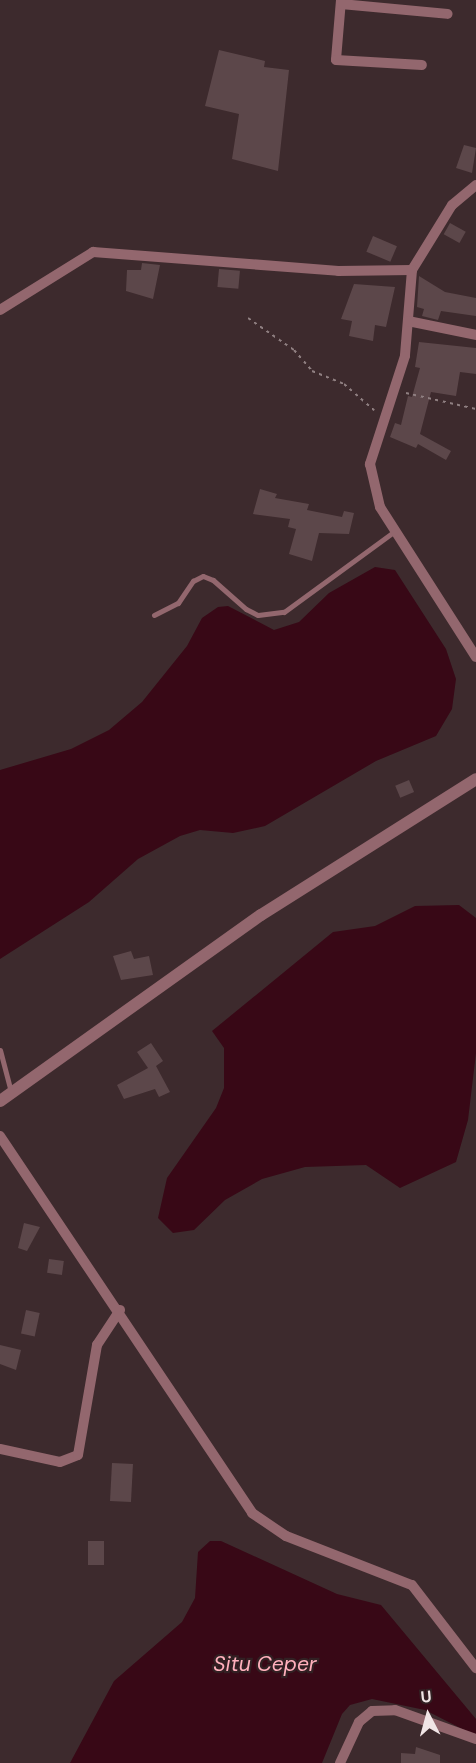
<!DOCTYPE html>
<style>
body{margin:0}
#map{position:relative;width:476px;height:1763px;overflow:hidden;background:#3d2a2d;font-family:"DM Sans",sans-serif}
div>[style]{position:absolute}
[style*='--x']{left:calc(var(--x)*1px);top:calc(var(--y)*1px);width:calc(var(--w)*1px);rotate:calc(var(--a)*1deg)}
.water>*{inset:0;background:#380816}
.building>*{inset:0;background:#5c474a;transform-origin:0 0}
.path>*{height:2px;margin-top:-1px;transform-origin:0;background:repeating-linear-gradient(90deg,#8f7f81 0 3px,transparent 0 7.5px)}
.service>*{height:5px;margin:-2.5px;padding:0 2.5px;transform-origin:2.5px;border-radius:2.5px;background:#93676e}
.minor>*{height:10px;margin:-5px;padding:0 5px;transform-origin:5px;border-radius:5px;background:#93676e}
.tertiary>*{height:12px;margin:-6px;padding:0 6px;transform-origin:6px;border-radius:6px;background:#93676e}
span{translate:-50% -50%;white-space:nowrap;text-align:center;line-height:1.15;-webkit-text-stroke:4.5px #322023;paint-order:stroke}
.water-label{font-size:21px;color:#ffb0bc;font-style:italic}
.north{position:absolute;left:398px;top:1685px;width:60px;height:60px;-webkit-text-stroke:4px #322023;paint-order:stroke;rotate:354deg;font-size:16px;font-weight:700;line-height:24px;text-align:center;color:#f1e5e6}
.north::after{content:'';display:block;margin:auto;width:21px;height:27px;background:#f1e5e6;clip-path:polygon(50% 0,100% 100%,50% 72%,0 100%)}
</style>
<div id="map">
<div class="water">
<div style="clip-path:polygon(375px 567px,395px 570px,446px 649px,456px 679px,452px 709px,436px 736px,376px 761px,265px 826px,233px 833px,200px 830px,180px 836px,138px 859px,89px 902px,0 959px,0 770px,71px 749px,109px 730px,142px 702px,187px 646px,202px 618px,218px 607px,228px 606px,274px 630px,299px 622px,329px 593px)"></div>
<div style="clip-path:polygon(459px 905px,476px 918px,476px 1053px,468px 1120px,456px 1162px,400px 1188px,366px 1165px,305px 1167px,262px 1179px,225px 1200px,194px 1230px,173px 1233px,158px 1218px,167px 1178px,216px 1108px,224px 1088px,224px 1048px,212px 1031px,333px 932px,375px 926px,415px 906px)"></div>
<div style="clip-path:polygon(210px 1541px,221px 1541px,337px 1594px,381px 1605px,476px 1719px,476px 1736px,425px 1710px,372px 1699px,350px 1705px,342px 1714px,322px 1763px,70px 1763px,114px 1681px,182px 1622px,195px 1598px,198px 1552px)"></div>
</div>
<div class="building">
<div style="clip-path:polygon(219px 50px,265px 61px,264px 67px,289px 70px,278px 171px,232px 159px,239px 114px,205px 106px)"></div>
<div style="clip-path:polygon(464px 145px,476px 148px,472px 173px,456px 168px)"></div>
<div style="left:450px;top:223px;width:18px;height:13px;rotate:29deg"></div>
<div style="left:373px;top:236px;width:26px;height:17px;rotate:23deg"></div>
<div style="clip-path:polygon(142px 263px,160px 265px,153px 299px,126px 291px,127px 270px,141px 270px)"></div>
<div style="left:219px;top:269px;width:21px;height:18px;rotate:5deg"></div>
<div style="clip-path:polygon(419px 276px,445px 292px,476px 298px,476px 316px,441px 311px,438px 320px,422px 316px,424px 309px,417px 307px)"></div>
<div style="clip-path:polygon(354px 284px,395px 287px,386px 327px,375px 325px,373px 341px,349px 336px,352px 321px,341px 319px)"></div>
<div style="clip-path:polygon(419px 342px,476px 348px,476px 374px,460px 372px,456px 396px,431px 392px,420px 434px,451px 451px,446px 460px,418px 444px,416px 448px,390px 437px,395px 423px,401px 425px,408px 396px,412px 397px,420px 368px,415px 367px)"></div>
<div style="clip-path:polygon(260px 489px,277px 494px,275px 498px,309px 504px,307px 510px,342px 517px,344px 511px,354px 513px,349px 534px,319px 533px,312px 561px,289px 554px,296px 529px,288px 527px,290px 519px,253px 514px)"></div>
<div style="left:409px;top:780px;width:13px;height:15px;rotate:67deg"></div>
<div style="clip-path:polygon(131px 951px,134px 959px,149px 956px,153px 975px,121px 980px,113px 956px)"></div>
<div style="clip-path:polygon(151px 1043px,163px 1061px,156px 1066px,170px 1092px,159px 1097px,155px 1089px,124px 1099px,117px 1085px,148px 1068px,137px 1052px)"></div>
<div style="clip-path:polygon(24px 1223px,40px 1227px,27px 1251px,18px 1248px)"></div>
<div style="left:49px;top:1259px;width:15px;height:14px;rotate:8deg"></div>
<div style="left:26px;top:1310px;width:14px;height:24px;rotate:12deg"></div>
<div style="clip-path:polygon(0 1345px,21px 1350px,16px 1370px,0 1364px)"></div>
<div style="left:112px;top:1463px;width:21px;height:38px;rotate:3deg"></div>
<div style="left:88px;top:1541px;width:16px;height:24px"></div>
<div style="clip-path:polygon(416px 1747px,440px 1755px,440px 1763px,401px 1763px,401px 1753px,415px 1754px)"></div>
</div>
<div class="path">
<div style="--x:248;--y:318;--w:56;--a:34.8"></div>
<div style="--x:294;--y:350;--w:28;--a:49"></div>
<div style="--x:312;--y:371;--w:35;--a:22"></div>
<div style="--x:344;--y:384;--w:40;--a:41"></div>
<div style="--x:406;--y:393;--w:72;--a:12.9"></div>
</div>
<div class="service">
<div style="--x:154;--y:615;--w:27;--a:-27"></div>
<div style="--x:178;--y:603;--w:27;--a:-56"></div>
<div style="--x:193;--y:581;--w:11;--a:-27"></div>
<div style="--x:203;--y:576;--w:11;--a:22"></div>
<div style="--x:213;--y:580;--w:44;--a:41.3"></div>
<div style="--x:246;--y:609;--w:13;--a:27"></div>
<div style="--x:258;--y:615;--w:26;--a:-7"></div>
<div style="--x:284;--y:612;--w:139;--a:-36.2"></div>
<div style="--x:0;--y:1050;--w:43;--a:75.3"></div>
</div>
<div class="minor">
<div style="--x:341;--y:0;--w:60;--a:94.8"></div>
<div style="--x:336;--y:60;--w:86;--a:3.3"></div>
<div style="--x:341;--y:4;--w:107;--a:5.3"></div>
<div style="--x:476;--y:185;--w:31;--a:140"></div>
<div style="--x:452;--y:205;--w:76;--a:121.6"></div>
<div style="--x:412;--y:270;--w:86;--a:94.7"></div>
<div style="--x:405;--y:356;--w:114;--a:108"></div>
<div style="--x:370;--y:464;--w:44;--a:76.9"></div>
<div style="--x:380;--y:507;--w:178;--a:57.4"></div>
<div style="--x:0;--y:310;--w:110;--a:-31.9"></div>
<div style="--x:93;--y:252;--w:246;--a:4.4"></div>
<div style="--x:338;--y:271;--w:74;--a:-0.8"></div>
<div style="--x:408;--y:321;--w:69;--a:11.6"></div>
<div style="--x:0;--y:1136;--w:453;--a:56.2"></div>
<div style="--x:252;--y:1513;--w:41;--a:34.1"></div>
<div style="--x:286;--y:1536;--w:135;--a:21.3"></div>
<div style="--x:412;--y:1585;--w:105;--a:52.4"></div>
<div style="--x:0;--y:1449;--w:61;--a:12.2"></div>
<div style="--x:60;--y:1462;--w:19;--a:-21"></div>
<div style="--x:78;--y:1455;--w:112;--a:-80.2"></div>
<div style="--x:97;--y:1345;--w:42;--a:-56.7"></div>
<div style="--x:340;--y:1763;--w:45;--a:-65.1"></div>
<div style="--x:359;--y:1722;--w:17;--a:-40"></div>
<div style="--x:372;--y:1711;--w:23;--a:-2"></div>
<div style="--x:395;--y:1710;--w:86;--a:19.7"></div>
</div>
<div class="tertiary">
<div style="--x:0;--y:1101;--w:320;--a:-35.5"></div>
<div style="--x:261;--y:915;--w:254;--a:-32.3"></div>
</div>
<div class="water-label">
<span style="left:265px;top:1664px">Situ Ceper</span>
</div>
<div class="north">U</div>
</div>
